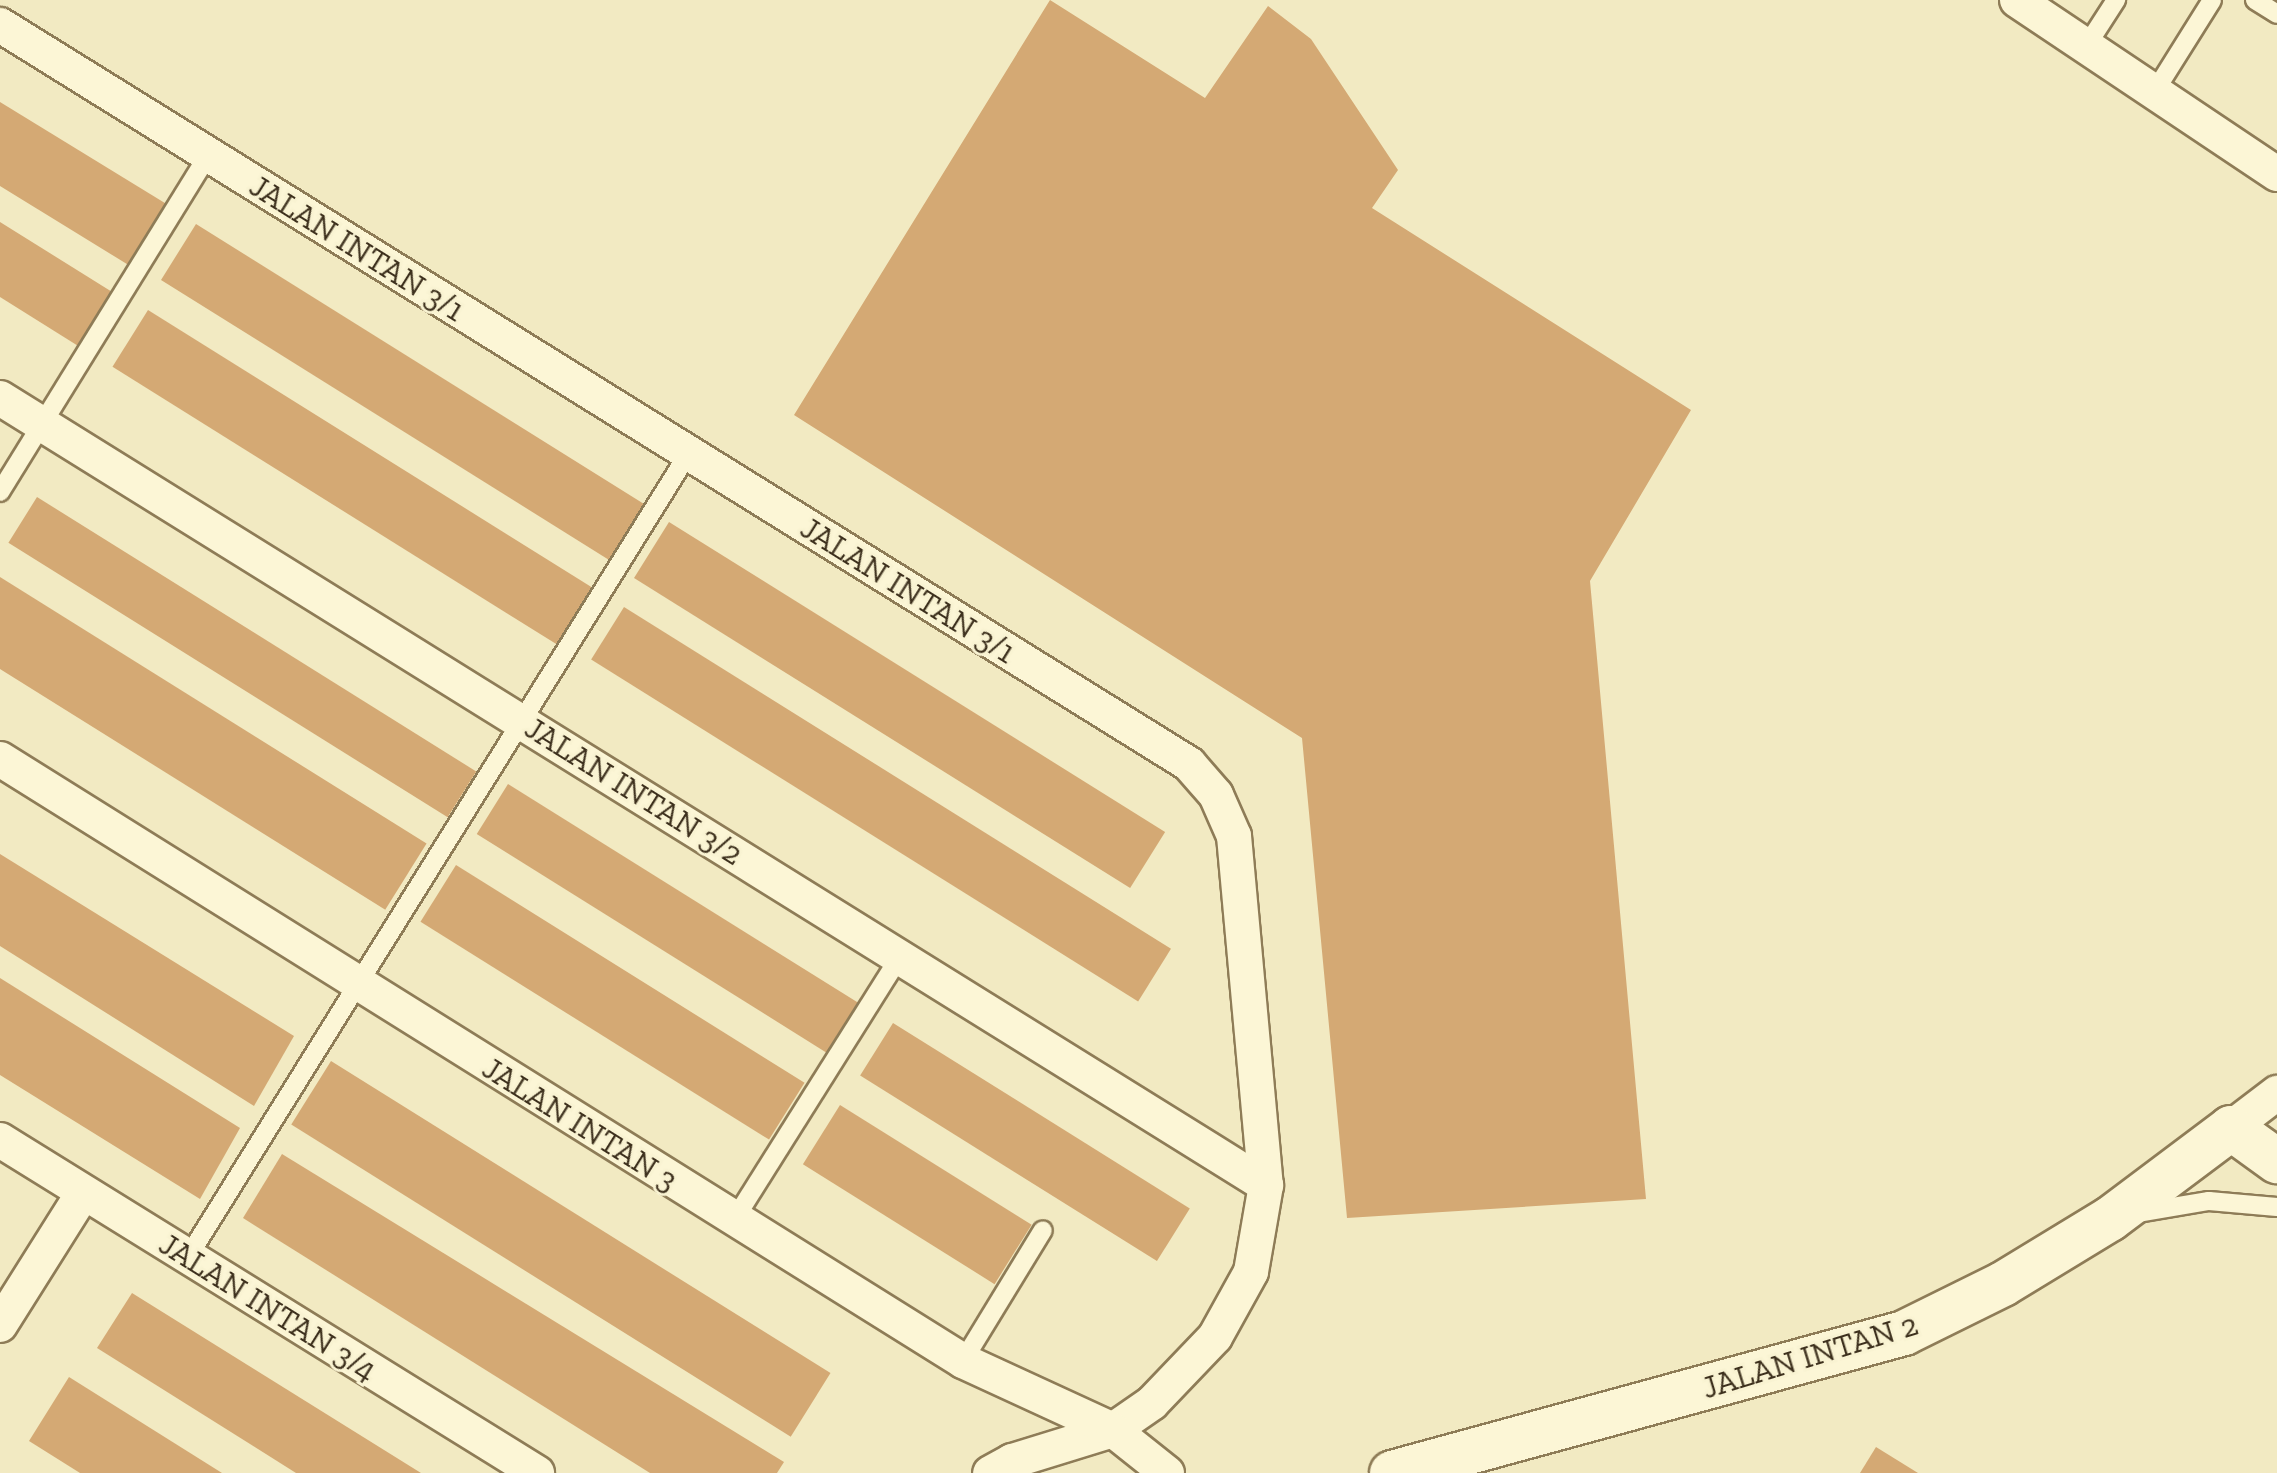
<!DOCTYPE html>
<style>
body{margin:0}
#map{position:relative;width:2277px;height:1473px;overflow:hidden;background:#f2eac2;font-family:"Zilla Slab",serif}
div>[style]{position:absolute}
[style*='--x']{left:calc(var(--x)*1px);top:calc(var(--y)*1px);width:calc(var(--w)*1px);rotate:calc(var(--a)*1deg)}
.building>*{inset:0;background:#d4a974;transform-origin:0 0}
.roads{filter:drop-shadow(2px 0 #8e7c57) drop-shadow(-2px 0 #8e7c57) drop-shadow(0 2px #8e7c57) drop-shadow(0 -2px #8e7c57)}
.service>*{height:18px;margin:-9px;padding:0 9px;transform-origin:9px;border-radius:9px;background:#fcf6d6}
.minor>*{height:34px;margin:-17px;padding:0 17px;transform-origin:17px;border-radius:17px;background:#fcf6d6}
.tertiary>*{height:44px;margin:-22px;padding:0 22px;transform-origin:22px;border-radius:22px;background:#fcf6d6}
span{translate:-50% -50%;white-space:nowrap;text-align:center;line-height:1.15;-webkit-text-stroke:6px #f9f3d2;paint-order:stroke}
.street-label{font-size:32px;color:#3d301d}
</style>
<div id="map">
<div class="building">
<div style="clip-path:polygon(1050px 0,1205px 98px,1268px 6px,1311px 39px,1398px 170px,1372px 208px,1691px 410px,1590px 581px,1646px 1199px,1347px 1218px,1302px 738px,794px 415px)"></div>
<div style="clip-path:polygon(0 102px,173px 208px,135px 269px,0 186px)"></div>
<div style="clip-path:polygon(0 222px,117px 295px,83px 349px,0 297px)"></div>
<div style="left:196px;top:224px;width:534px;height:66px;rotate:32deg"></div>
<div style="left:148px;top:310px;width:528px;height:67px;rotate:32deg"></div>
<div style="left:37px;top:497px;width:518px;height:54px;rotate:32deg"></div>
<div style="left:669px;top:522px;width:585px;height:66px;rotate:32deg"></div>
<div style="left:0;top:577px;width:503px;height:78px;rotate:32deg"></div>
<div style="left:624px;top:607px;width:645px;height:62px;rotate:32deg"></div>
<div style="left:508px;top:784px;width:413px;height:59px;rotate:32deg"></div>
<div style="clip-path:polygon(0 854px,294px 1036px,254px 1106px,0 946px)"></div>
<div style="left:456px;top:865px;width:411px;height:67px;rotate:32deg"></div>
<div style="clip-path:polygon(0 978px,240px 1128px,200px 1199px,0 1075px)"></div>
<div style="left:893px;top:1023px;width:350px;height:62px;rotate:32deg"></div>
<div style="left:331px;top:1061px;width:589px;height:75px;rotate:32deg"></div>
<div style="left:840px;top:1105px;width:226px;height:70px;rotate:32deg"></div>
<div style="clip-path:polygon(282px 1154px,784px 1462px,777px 1473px,650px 1473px,243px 1218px)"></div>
<div style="clip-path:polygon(132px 1293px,421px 1473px,296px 1473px,97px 1348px)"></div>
<div style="clip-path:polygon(69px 1377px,222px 1473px,80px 1473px,29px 1441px)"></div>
<div style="clip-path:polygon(1876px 1447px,1918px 1473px,1860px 1473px)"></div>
</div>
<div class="roads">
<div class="service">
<div style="--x:2255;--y:0;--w:26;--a:32"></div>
<div style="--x:2087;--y:45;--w:54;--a:-57.2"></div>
<div style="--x:2155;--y:91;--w:107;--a:-57.9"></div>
<div style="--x:0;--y:492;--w:396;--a:-58.3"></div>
<div style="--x:2137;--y:1213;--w:73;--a:-9.5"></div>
<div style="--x:2209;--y:1201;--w:68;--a:5"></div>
<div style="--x:734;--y:1220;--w:313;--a:-57.8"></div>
<div style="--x:188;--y:1257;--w:946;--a:-58.09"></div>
<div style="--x:963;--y:1361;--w:153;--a:-58.6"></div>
</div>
<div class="minor">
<div style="--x:2017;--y:0;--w:313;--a:33.8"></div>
<div style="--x:0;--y:25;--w:1400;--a:31.86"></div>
<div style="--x:1189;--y:764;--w:41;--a:48.9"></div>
<div style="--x:1216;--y:795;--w:45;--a:66.3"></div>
<div style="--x:1234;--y:836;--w:350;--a:84.8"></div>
<div style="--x:1266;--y:1185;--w:88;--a:99.8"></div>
<div style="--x:1251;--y:1272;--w:74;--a:119"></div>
<div style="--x:1215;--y:1337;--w:91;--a:133.7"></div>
<div style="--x:1152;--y:1403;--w:47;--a:145.3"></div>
<div style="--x:1113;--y:1430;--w:106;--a:162.9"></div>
<div style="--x:1012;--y:1461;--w:25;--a:151"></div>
<div style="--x:0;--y:398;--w:1491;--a:31.87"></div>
<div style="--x:0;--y:759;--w:1136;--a:32.01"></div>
<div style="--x:963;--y:1361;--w:165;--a:24.7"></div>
<div style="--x:1113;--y:1430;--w:69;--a:38.5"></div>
<div style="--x:2231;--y:1128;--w:58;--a:-37.3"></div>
<div style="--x:0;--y:1140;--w:632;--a:31.8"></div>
<div style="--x:0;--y:1325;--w:156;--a:-57.8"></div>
</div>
<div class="tertiary">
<div style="--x:1392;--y:1473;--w:531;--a:-15.29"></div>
<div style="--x:1904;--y:1333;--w:110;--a:-26.3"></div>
<div style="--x:2003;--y:1284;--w:125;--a:-31.3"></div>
<div style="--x:2110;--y:1219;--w:151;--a:-36.9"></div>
<div style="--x:2231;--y:1128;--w:57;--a:35.7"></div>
</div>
</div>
<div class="street-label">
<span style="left:357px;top:248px;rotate:32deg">JALAN INTAN 3/1</span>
<span style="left:908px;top:590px;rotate:32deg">JALAN INTAN 3/1</span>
<span style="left:634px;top:791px;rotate:32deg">JALAN INTAN 3/2</span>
<span style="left:580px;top:1124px;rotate:32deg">JALAN INTAN 3</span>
<span style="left:268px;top:1307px;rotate:32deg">JALAN INTAN 3/4</span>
<span style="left:1810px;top:1356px;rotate:-17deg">JALAN INTAN 2</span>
</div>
</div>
